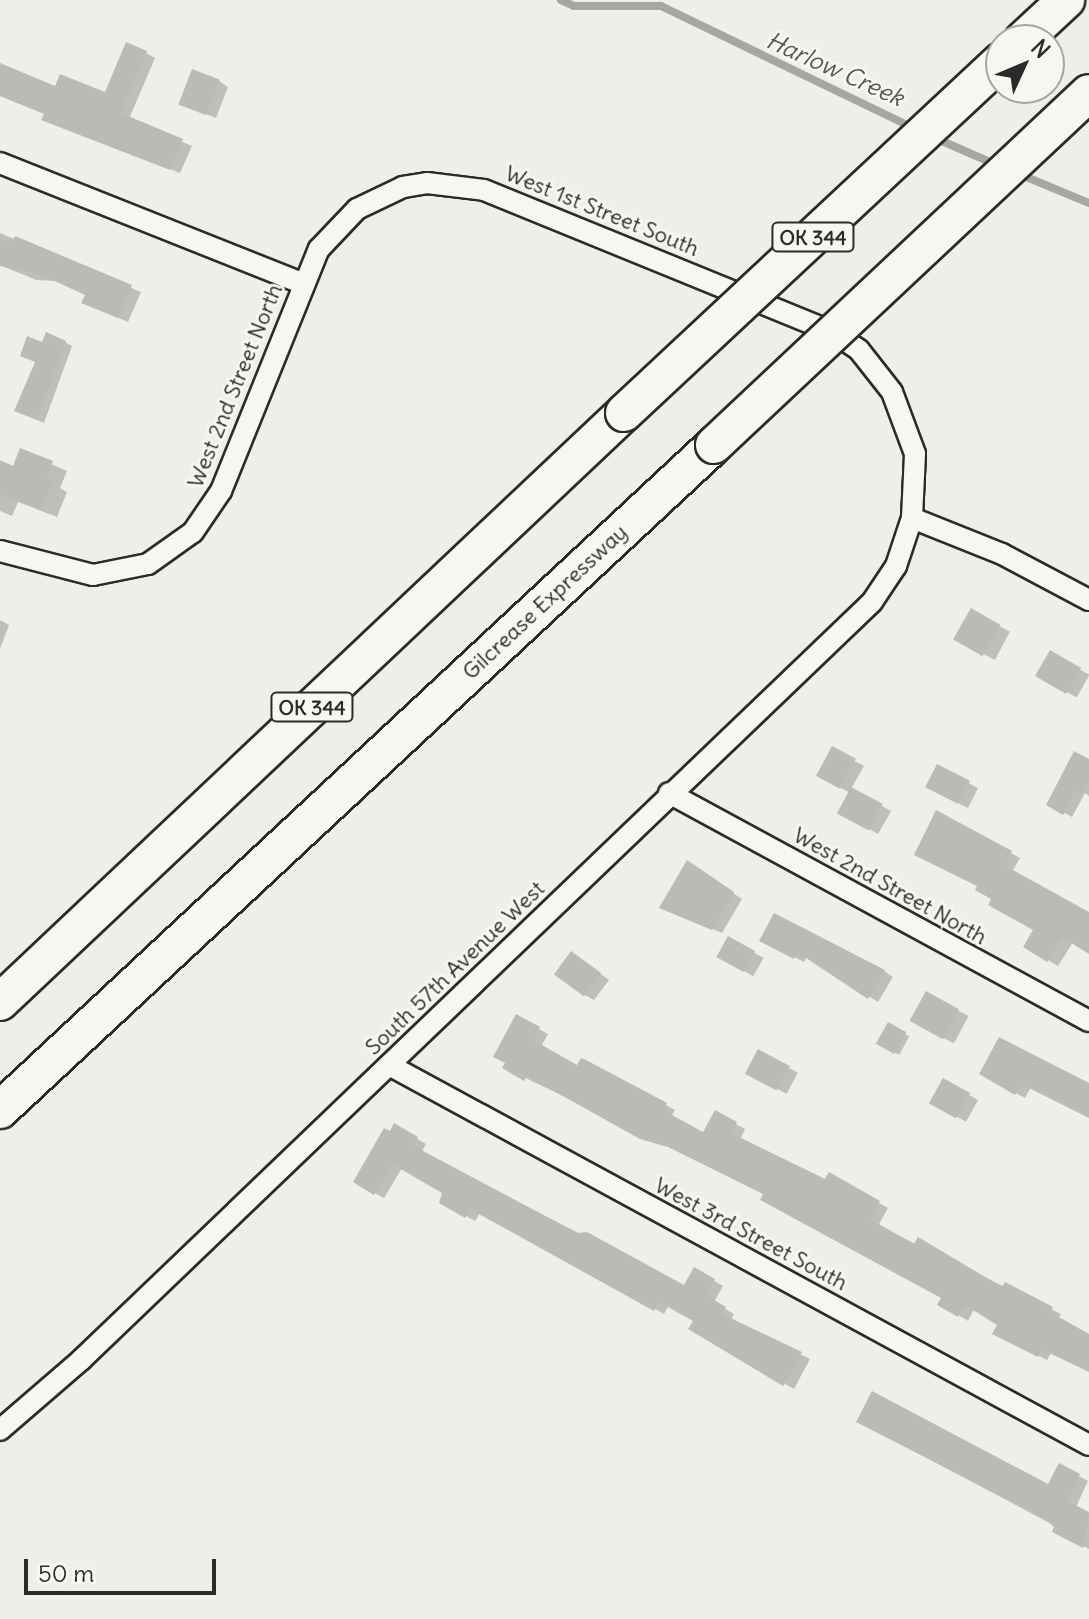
<!DOCTYPE html>
<style>
body{margin:0}
#map{position:relative;width:1089px;height:1619px;overflow:hidden;background:#eeeeea;font-family:Delius,sans-serif}
div>[style]{position:absolute}
[style*='--x']{left:calc(var(--x)*1px);top:calc(var(--y)*1px);width:calc(var(--w)*1px);rotate:calc(var(--a)*1deg)}
.shadow>*{inset:0;background:#0003;transform-origin:0 0}
.stream>*{height:8px;margin:-4px;padding:0 4px;transform-origin:4px;border-radius:4px;background:#a6a6a3}
.building>*{inset:0;background:#babab7;transform-origin:0 0}
.roads{filter:drop-shadow(2px 0 #2b2b2b) drop-shadow(-2px 0 #2b2b2b) drop-shadow(0 2px #2b2b2b) drop-shadow(0 -2px #2b2b2b)}
.minor>*{height:20px;margin:-10px;padding:0 10px;transform-origin:10px;border-radius:10px;background:#f6f6f2}
.motorway>*{height:36px;margin:-18px;padding:0 18px;transform-origin:18px;border-radius:18px;background:#f6f6f2}
.bridges{filter:drop-shadow(2px 0 #2b2b2b) drop-shadow(-2px 0 #2b2b2b) drop-shadow(0 2px #2b2b2b) drop-shadow(0 -2px #2b2b2b)}
.motorway-bridge>*{height:36px;margin:-18px;padding:0 18px;transform-origin:18px;border-radius:18px;background:#f6f6f2}
span{translate:-50% -50%;white-space:nowrap;text-align:center;line-height:1.15;-webkit-text-stroke:6px #f6f6f2;paint-order:stroke}
.shield-label span{padding:2px 6px;background:#f6f6f2;border:2px solid;border-radius:6px;-webkit-text-stroke-width:0}
.shield-label{font-size:20px;color:#2b2b2b;font-weight:700}
.street-label{font-size:22px;color:#2b2b2b}
.water-label{font-size:24px;color:#565655;font-style:italic}
.north{position:absolute;left:985px;top:24px;width:80px;height:80px;box-sizing:border-box;background:#f6f6f2;border:2px solid #a5a5a2;border-radius:50%;rotate:46deg;font-size:22px;font-weight:700;line-height:32px;text-align:center;color:#2b2b2b}
.north::after{content:'';display:block;margin:auto;width:28px;height:36px;background:#2b2b2b;clip-path:polygon(50% 0,100% 100%,50% 72%,0 100%)}
.scale{position:absolute;left:24px;top:1559px;width:192px;height:36px;box-sizing:border-box;border:4px solid #2b2b2b;border-top:0;padding-left:10px;font-size:24px;line-height:28px;white-space:nowrap;color:#2b2b2b;-webkit-text-stroke:6px #f6f6f2;paint-order:stroke}
</style>
<div id="map">
<div class="shadow">
<div style="clip-path:polygon(146px 53px,155px 58px,129px 119px,192px 146px,180px 173px,53px 124px,46px 114px,0 96px,0 67px,56px 88px,106px 95px)"></div>
<div style="clip-path:polygon(219px 81px,228px 87px,216px 118px,190px 108px)"></div>
<div style="clip-path:polygon(0 233px,141px 292px,128px 322px,93px 307px,87px 295px,56px 281px,36px 280px,0 265px)"></div>
<div style="clip-path:polygon(65px 342px,72px 346px,44px 423px,24px 414px,37px 362px,43px 345px)"></div>
<div style="clip-path:polygon(21px 451px,67px 471px,60px 488px,67px 492px,57px 517px,18px 502px,12px 516px,0 511px,0 463px,15px 468px)"></div>
<div style="left:971px;top:611px;width:44px;height:32px;rotate:28deg"></div>
<div style="clip-path:polygon(0 620px,9px 625px,0 649px)"></div>
<div style="left:1050px;top:653px;width:45px;height:26px;rotate:29deg"></div>
<div style="clip-path:polygon(832px 749px,864px 766px,851px 789px,891px 811px,878px 834px,839px 812px,850px 793px,818px 775px)"></div>
<div style="clip-path:polygon(1089px 762px,1089px 796px,1085px 793px,1072px 817px,1048px 804px)"></div>
<div style="clip-path:polygon(938px 767px,978px 788px,968px 808px,937px 792px)"></div>
<div style="clip-path:polygon(937px 813px,1020px 858px,1012px 872px,1089px 916px,1089px 951px,1073px 942px,1058px 966px,1026px 947px,1036px 930px,980px 886px)"></div>
<div style="clip-path:polygon(696px 868px,742px 899px,722px 933px,671px 912px)"></div>
<div style="left:729px;top:938px;width:40px;height:21px;rotate:30deg"></div>
<div style="clip-path:polygon(762px 940px,884px 971px,893px 977px,878px 1002px,807px 956px,804px 962px)"></div>
<div style="clip-path:polygon(581px 959px,609px 980px,594px 1000px,585px 995px)"></div>
<div style="left:927px;top:994px;width:47px;height:31px;rotate:28deg"></div>
<div style="clip-path:polygon(517px 1017px,548px 1034px,541px 1047px,578px 1067px,586px 1061px,675px 1110px,671px 1117px,704px 1135px,716px 1113px,745px 1129px,740px 1140px,826px 1182px,830px 1175px,888px 1208px,878px 1226px,1061px 1314px,1058px 1319px,1089px 1336px,1089px 1370px,1051px 1353px,1047px 1360px,1004px 1338px,999px 1324px,974px 1309px,968px 1321px,940px 1304px,943px 1298px,766px 1194px,505px 1068px)"></div>
<div style="left:888px;top:1025px;width:24px;height:21px;rotate:28deg"></div>
<div style="left:759px;top:1052px;width:44px;height:24px;rotate:28deg"></div>
<div style="clip-path:polygon(981px 1074px,1089px 1086px,1089px 1117px,1031px 1087px,1025px 1098px)"></div>
<div style="left:944px;top:1081px;width:39px;height:25px;rotate:29deg"></div>
<div style="clip-path:polygon(395px 1126px,426px 1144px,422px 1151px,431px 1157px,685px 1288px,695px 1270px,723px 1286px,714px 1302px,734px 1314px,731px 1320px,810px 1359px,794px 1389px,691px 1329px,695px 1320px,669px 1305px,664px 1314px,480px 1213px,475px 1221px,441px 1202px,444px 1192px,402px 1168px,384px 1198px,355px 1182px)"></div>
<div style="clip-path:polygon(859px 1422px,1049px 1487px,1060px 1466px,1088px 1481px,1076px 1507px,1089px 1514px,1089px 1549px,1054px 1531px,1057px 1527px)"></div>
</div>
<div class="stream">
<div style="--x:561;--y:0;--w:14;--a:25"></div>
<div style="--x:574;--y:6;--w:87;--a:0"></div>
<div style="--x:661;--y:6;--w:282;--a:25.8"></div>
<div style="--x:935;--y:138;--w:70;--a:23.6"></div>
<div style="--x:1019;--y:174;--w:76;--a:22.5"></div>
</div>
<div class="building">
<div style="clip-path:polygon(126px 42px,147px 51px,121px 113px,183px 139px,170px 170px,41px 120px,44px 114px,0 96px,0 63px,55px 86px,60px 74px,105px 92px)"></div>
<div style="left:192px;top:69px;width:30px;height:38px;rotate:21deg"></div>
<div style="clip-path:polygon(15px 236px,132px 285px,118px 318px,81px 303px,85px 295px,44px 276px,0 266px,0 238px,12px 243px)"></div>
<div style="clip-path:polygon(46px 332px,66px 341px,37px 420px,14px 411px,35px 362px,20px 356px,27px 336px,42px 342px)"></div>
<div style="clip-path:polygon(20px 448px,53px 461px,46px 479px,53px 482px,42px 510px,0 494px,0 460px,13px 466px)"></div>
<div style="left:971px;top:608px;width:34px;height:36px;rotate:30deg"></div>
<div style="left:1050px;top:650px;width:36px;height:30px;rotate:30deg"></div>
<div style="left:832px;top:746px;width:27px;height:34px;rotate:28deg"></div>
<div style="clip-path:polygon(1074px 751px,1089px 759px,1089px 781px,1082px 794px,1076px 791px,1063px 815px,1046px 805px)"></div>
<div style="left:937px;top:764px;width:37px;height:26px;rotate:27deg"></div>
<div style="left:851px;top:787px;width:36px;height:30px;rotate:28deg"></div>
<div style="clip-path:polygon(936px 810px,1012px 851px,1004px 865px,1089px 912px,1089px 954px,1062px 937px,1047px 962px,1023px 947px,1033px 930px,988px 905px,991px 899px,975px 890px,977px 886px,914px 855px)"></div>
<div style="clip-path:polygon(687px 860px,734px 892px,712px 930px,659px 908px)"></div>
<div style="clip-path:polygon(774px 913px,885px 970px,868px 999px,797px 952px,794px 959px,759px 941px)"></div>
<div style="left:728px;top:936px;width:31px;height:24px;rotate:29deg"></div>
<div style="left:571px;top:951px;width:37px;height:29px;rotate:36deg"></div>
<div style="left:926px;top:991px;width:38px;height:34px;rotate:29deg"></div>
<div style="clip-path:polygon(516px 1014px,540px 1027px,533px 1040px,577px 1065px,581px 1058px,586px 1060px,667px 1103px,663px 1110px,703px 1132px,715px 1110px,737px 1122px,731px 1133px,825px 1179px,829px 1172px,880px 1201px,870px 1219px,914px 1244px,918px 1237px,1002px 1287px,1005px 1282px,1053px 1307px,1050px 1312px,1089px 1334px,1089px 1372px,1041px 1349px,1038px 1357px,992px 1334px,997px 1325px,965px 1305px,958px 1317px,937px 1305px,941px 1298px,760px 1200px,763px 1194px,668px 1147px,640px 1139px,527px 1076px,524px 1081px,502px 1068px,505px 1063px,493px 1057px)"></div>
<div style="left:888px;top:1022px;width:21px;height:25px;rotate:29deg"></div>
<div style="clip-path:polygon(999px 1037px,1089px 1083px,1089px 1118px,1021px 1084px,1015px 1095px,979px 1074px)"></div>
<div style="left:758px;top:1049px;width:36px;height:28px;rotate:28deg"></div>
<div style="left:943px;top:1078px;width:31px;height:29px;rotate:29deg"></div>
<div style="clip-path:polygon(394px 1123px,418px 1137px,414px 1145px,425px 1152px,577px 1233px,587px 1232px,684px 1285px,694px 1267px,715px 1279px,706px 1295px,726px 1307px,722px 1314px,802px 1352px,783px 1386px,688px 1329px,693px 1321px,659px 1302px,654px 1311px,470px 1209px,465px 1218px,439px 1203px,442px 1193px,392px 1164px,374px 1195px,353px 1182px,384px 1128px,390px 1131px)"></div>
<div style="clip-path:polygon(872px 1391px,1048px 1484px,1059px 1463px,1080px 1474px,1067px 1501px,1089px 1512px,1083px 1548px,1052px 1532px,1054px 1527px,1044px 1518px,856px 1422px)"></div>
</div>
<div class="roads">
<div class="minor">
<div style="--x:0;--y:163;--w:325;--a:21.7"></div>
<div style="--x:912;--y:518;--w:97;--a:21.8"></div>
<div style="--x:1002;--y:554;--w:98;--a:27.9"></div>
<div style="--x:0;--y:551;--w:96;--a:14.5"></div>
<div style="--x:93;--y:575;--w:56;--a:-11.3"></div>
<div style="--x:148;--y:564;--w:55;--a:-35.4"></div>
<div style="--x:193;--y:532;--w:50;--a:-55.7"></div>
<div style="--x:221;--y:491;--w:261;--a:-68"></div>
<div style="--x:319;--y:249;--w:55;--a:-46.5"></div>
<div style="--x:357;--y:209;--w:51;--a:-25.6"></div>
<div style="--x:403;--y:187;--w:24;--a:-9"></div>
<div style="--x:427;--y:183;--w:57;--a:7"></div>
<div style="--x:484;--y:190;--w:378;--a:22.2"></div>
<div style="--x:834;--y:333;--w:30;--a:34"></div>
<div style="--x:859;--y:350;--w:53;--a:51.8"></div>
<div style="--x:892;--y:392;--w:66;--a:69.6"></div>
<div style="--x:915;--y:454;--w:64;--a:92.7"></div>
<div style="--x:912;--y:518;--w:51;--a:108.4"></div>
<div style="--x:896;--y:566;--w:43;--a:123.7"></div>
<div style="--x:872;--y:602;--w:1096;--a:136.22"></div>
<div style="--x:81;--y:1360;--w:107;--a:139.2"></div>
<div style="--x:669;--y:793;--w:478;--a:28.5"></div>
<div style="--x:389;--y:1065;--w:796;--a:28.5"></div>
</div>
<div class="motorway">
<div style="--x:1023;--y:40;--w:59;--a:-42.9"></div>
<div style="--x:0;--y:1002;--w:858;--a:-43.35"></div>
<div style="--x:0;--y:1110;--w:976;--a:-42.96"></div>
</div>
</div>
<div class="bridges">
<div class="motorway-bridge">
<div style="--x:624;--y:413;--w:516;--a:-43.04"></div>
<div style="--x:714;--y:445;--w:514;--a:-43.19"></div>
</div>
</div>
<div class="shield-label">
<span style="left:813px;top:237px">OK 344</span>
<span style="left:312px;top:707px">OK 344</span>
</div>
<div class="street-label">
<span style="left:602px;top:211px;rotate:22deg">West 1st Street South</span>
<span style="left:235px;top:386px;rotate:-68deg">West 2nd Street North</span>
<span style="left:545px;top:602px;rotate:-43deg">Gilcrease Expressway</span>
<span style="left:890px;top:886px;rotate:29deg">West 2nd Street North</span>
<span style="left:455px;top:968px;rotate:-44deg">South 57th Avenue West</span>
<span style="left:751px;top:1234px;rotate:28deg">West 3rd Street South</span>
</div>
<div class="water-label">
<span style="left:835px;top:69px;rotate:24deg">Harlow Creek</span>
</div>
<div class="north">N</div>
<div class="scale">50 m</div>
</div>
